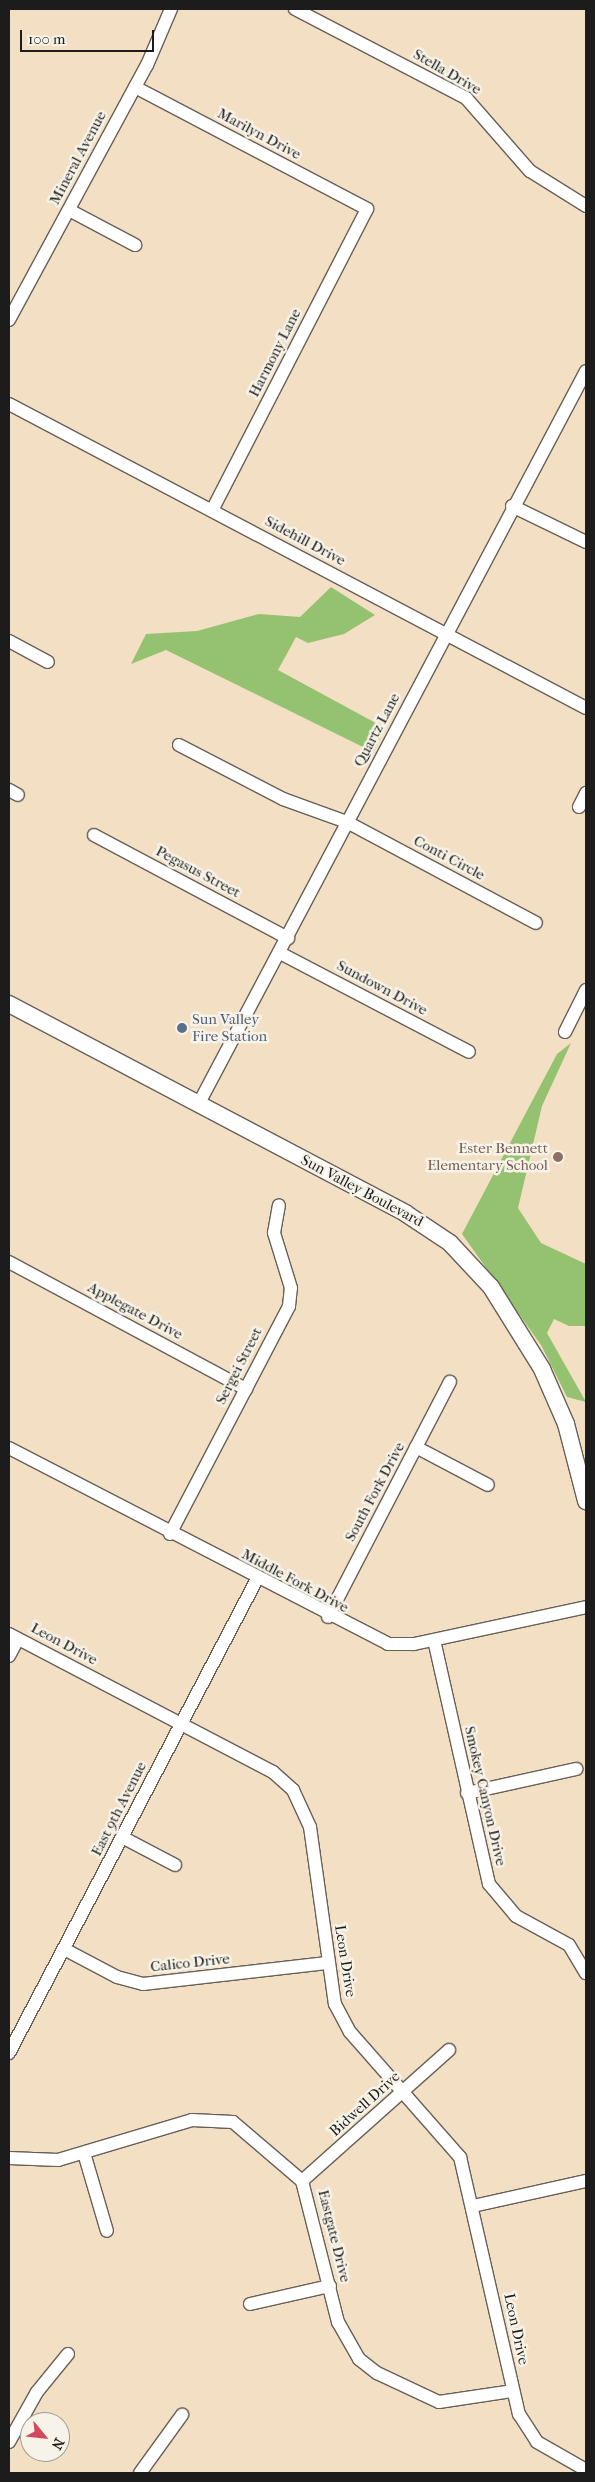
<!DOCTYPE html>
<style>
body{margin:0}
#map{position:relative;width:595px;height:2482px;overflow:hidden;background:#f3dfc4;font-family:"IM FELL French Canon",serif}
div>[style]{position:absolute}
[style*='--x']{left:calc(var(--x)*1px);top:calc(var(--y)*1px);width:calc(var(--w)*1px);rotate:calc(var(--a)*1deg)}
.green>*{inset:0;background:#95c270}
.roads{filter:drop-shadow(1px 0 #676057) drop-shadow(-1px 0 #676057) drop-shadow(0 1px #676057) drop-shadow(0 -1px #676057)}
.minor>*{height:12px;margin:-6px;padding:0 6px;transform-origin:6px;border-radius:6px;background:#fff}
.major>*{height:16px;margin:-8px;padding:0 8px;transform-origin:8px;border-radius:8px;background:#fff}
.dots>*{width:14px;height:14px;translate:-50% -50%;box-sizing:border-box;border:2px solid #f7f3e8;border-radius:50%}
span{translate:-50% -50%;white-space:nowrap;text-align:center;line-height:1.15;-webkit-text-stroke:5px #f7f3e8;paint-order:stroke}
.street-label{font-size:15px;color:#1c1c1c}
.service-label{font-size:15px;color:#4e5e75}
.left{translate:0 -50%;text-align:left}
.education-label{font-size:15px;color:#785e54}
.right{translate:-100% -50%;text-align:right}
.frame{position:absolute;inset:0;border:10px solid #1c1c1c;pointer-events:none}
.north{position:absolute;left:20px;top:2412px;width:50px;height:50px;box-sizing:border-box;background:#f7f3e8;border:1px solid #9f9d96;border-radius:50%;rotate:118deg;font-size:14px;font-weight:700;line-height:20px;text-align:center;color:#1c1c1c}
.north::after{content:'';display:block;margin:auto;width:18px;height:22px;background:#d1495b;clip-path:polygon(50% 0,100% 100%,50% 72%,0 100%)}
.scale{position:absolute;left:20px;top:30px;width:134px;height:22px;box-sizing:border-box;border:2px solid #1c1c1c;border-top:0;padding-left:6px;font-size:15px;line-height:18px;white-space:nowrap;color:#1c1c1c;-webkit-text-stroke:4px #f7f3e8;paint-order:stroke}
</style>
<div id="map">
<div class="green">
<div style="clip-path:polygon(331px 587px,375px 615px,344px 634px,308px 643px,296px 637px,278px 670px,385px 728px,373px 752px,166px 650px,131px 664px,146px 634px,197px 631px,259px 614px,300px 617px)"></div>
<div style="clip-path:polygon(571px 1043px,542px 1106px,518px 1208px,541px 1243px,586px 1264px,586px 1326px,569px 1326px,554px 1319px,547px 1333px,586px 1402px,567px 1397px,541px 1345px,462px 1234px,557px 1054px)"></div>
</div>
<div class="roads">
<div class="minor">
<div style="--x:295;--y:9;--w:193;--a:27.5"></div>
<div style="--x:466;--y:98;--w:97;--a:48.8"></div>
<div style="--x:530;--y:171;--w:66;--a:32"></div>
<div style="--x:135;--y:87;--w:262;--a:27.7"></div>
<div style="--x:367;--y:209;--w:339;--a:117.2"></div>
<div style="--x:69;--y:210;--w:75;--a:27.9"></div>
<div style="--x:9;--y:320;--w:290;--a:-61.6"></div>
<div style="--x:147;--y:65;--w:61;--a:-66.8"></div>
<div style="--x:9;--y:404;--w:652;--a:27.78"></div>
<div style="--x:512;--y:506;--w:82;--a:25.9"></div>
<div style="--x:9;--y:641;--w:44;--a:28.3"></div>
<div style="--x:179;--y:745;--w:117;--a:27.4"></div>
<div style="--x:283;--y:799;--w:68;--a:19.8"></div>
<div style="--x:347;--y:822;--w:214;--a:28.1"></div>
<div style="--x:9;--y:790;--w:10;--a:29"></div>
<div style="--x:579;--y:807;--w:16;--a:-63"></div>
<div style="--x:94;--y:835;--w:220;--a:28"></div>
<div style="--x:280;--y:953;--w:213;--a:27.6"></div>
<div style="--x:565;--y:1032;--w:47;--a:-63.4"></div>
<div style="--x:198;--y:1105;--w:830;--a:-62.14"></div>
<div style="--x:9;--y:1262;--w:269;--a:28.2"></div>
<div style="--x:416;--y:1447;--w:81;--a:27.8"></div>
<div style="--x:9;--y:1448;--w:427;--a:27.3"></div>
<div style="--x:388;--y:1644;--w:26;--a:0"></div>
<div style="--x:414;--y:1644;--w:176;--a:-12.1"></div>
<div style="--x:170;--y:1534;--w:257;--a:-62.4"></div>
<div style="--x:289;--y:1306;--w:18;--a:-84"></div>
<div style="--x:291;--y:1288;--w:58;--a:-107.2"></div>
<div style="--x:274;--y:1233;--w:28;--a:-80"></div>
<div style="--x:328;--y:1617;--w:265;--a:-62.6"></div>
<div style="--x:9;--y:1634;--w:298;--a:27.6"></div>
<div style="--x:273;--y:1772;--w:27;--a:42"></div>
<div style="--x:293;--y:1790;--w:41;--a:65.3"></div>
<div style="--x:310;--y:1827;--w:179;--a:82"></div>
<div style="--x:335;--y:2004;--w:32;--a:62"></div>
<div style="--x:350;--y:2032;--w:167;--a:48.7"></div>
<div style="--x:460;--y:2157;--w:264;--a:77.1"></div>
<div style="--x:519;--y:2414;--w:33;--a:57"></div>
<div style="--x:537;--y:2442;--w:56;--a:29.7"></div>
<div style="--x:434;--y:1640;--w:250;--a:77.3"></div>
<div style="--x:489;--y:1884;--w:42;--a:49.8"></div>
<div style="--x:516;--y:1916;--w:60;--a:28.7"></div>
<div style="--x:569;--y:1945;--w:33;--a:59"></div>
<div style="--x:9;--y:1656;--w:19;--a:-62"></div>
<div style="--x:467;--y:1793;--w:112;--a:-12.4"></div>
<div style="--x:122;--y:1837;--w:60;--a:27.8"></div>
<div style="--x:64;--y:1949;--w:60;--a:27.8"></div>
<div style="--x:117;--y:1977;--w:27;--a:15"></div>
<div style="--x:143;--y:1984;--w:185;--a:-6.5"></div>
<div style="--x:9;--y:2053;--w:535;--a:-62.38"></div>
<div style="--x:84;--y:2153;--w:81;--a:73.6"></div>
<div style="--x:9;--y:2158;--w:49;--a:2.3"></div>
<div style="--x:58;--y:2160;--w:140;--a:-16.6"></div>
<div style="--x:192;--y:2120;--w:41;--a:2.8"></div>
<div style="--x:233;--y:2122;--w:91;--a:40.5"></div>
<div style="--x:302;--y:2181;--w:146;--a:75.7"></div>
<div style="--x:338;--y:2322;--w:43;--a:60.4"></div>
<div style="--x:359;--y:2359;--w:23;--a:38"></div>
<div style="--x:377;--y:2373;--w:68;--a:25.1"></div>
<div style="--x:439;--y:2402;--w:75;--a:-8.5"></div>
<div style="--x:302;--y:2181;--w:197;--a:-41.7"></div>
<div style="--x:473;--y:2206;--w:116;--a:-12.5"></div>
<div style="--x:250;--y:2304;--w:82;--a:-12.7"></div>
<div style="--x:9;--y:2442;--w:57;--a:-60.8"></div>
<div style="--x:37;--y:2392;--w:49;--a:-50.8"></div>
<div style="--x:140;--y:2473;--w:72;--a:-54.1"></div>
</div>
<div class="major">
<div style="--x:9;--y:1004;--w:448;--a:27.8"></div>
<div style="--x:405;--y:1213;--w:54;--a:33.7"></div>
<div style="--x:450;--y:1243;--w:60;--a:47"></div>
<div style="--x:491;--y:1287;--w:97;--a:58.1"></div>
<div style="--x:542;--y:1369;--w:60;--a:66.4"></div>
<div style="--x:566;--y:1424;--w:80;--a:75.4"></div>
</div>
</div>
<div class="dots">
<div style="left:182px;top:1028px;background:#5c6f8a"></div>
<div style="left:558px;top:1157px;background:#8d6e63"></div>
</div>
<div class="street-label">
<span style="left:447px;top:72px;rotate:30deg">Stella Drive</span>
<span style="left:259px;top:134px;rotate:28deg">Marilyn Drive</span>
<span style="left:78px;top:158px;rotate:-62deg">Mineral Avenue</span>
<span style="left:275px;top:353px;rotate:-63deg">Harmony Lane</span>
<span style="left:305px;top:541px;rotate:28deg">Sidehill Drive</span>
<span style="left:377px;top:730px;rotate:-62deg">Quartz Lane</span>
<span style="left:449px;top:858px;rotate:28deg">Conti Circle</span>
<span style="left:198px;top:872px;rotate:28deg">Pegasus Street</span>
<span style="left:382px;top:988px;rotate:28deg">Sundown Drive</span>
<span style="left:362px;top:1191px;rotate:28deg">Sun Valley Boulevard</span>
<span style="left:135px;top:1311px;rotate:28deg">Applegate Drive</span>
<span style="left:239px;top:1366px;rotate:-63deg">Sergei Street</span>
<span style="left:375px;top:1492px;rotate:-62deg">South Fork Drive</span>
<span style="left:295px;top:1581px;rotate:28deg">Middle Fork Drive</span>
<span style="left:64px;top:1644px;rotate:28deg">Leon Drive</span>
<span style="left:485px;top:1796px;rotate:77deg">Smokey Canyon Drive</span>
<span style="left:119px;top:1809px;rotate:-63deg">East 9th Avenue</span>
<span style="left:345px;top:1961px;rotate:81deg">Leon Drive</span>
<span style="left:190px;top:1963px;rotate:-6deg">Calico Drive</span>
<span style="left:365px;top:2104px;rotate:-42deg">Bidwell Drive</span>
<span style="left:334px;top:2236px;rotate:76deg">Eastgate Drive</span>
<span style="left:516px;top:2329px;rotate:78deg">Leon Drive</span>
</div>
<div class="service-label">
<span class="left" style="left:192px;top:1028px">Sun Valley<br>Fire Station</span>
</div>
<div class="education-label">
<span class="right" style="left:548px;top:1157px">Ester Bennett<br>Elementary School</span>
</div>
<div class="frame"></div>
<div class="north">N</div>
<div class="scale">100 m</div>
</div>
